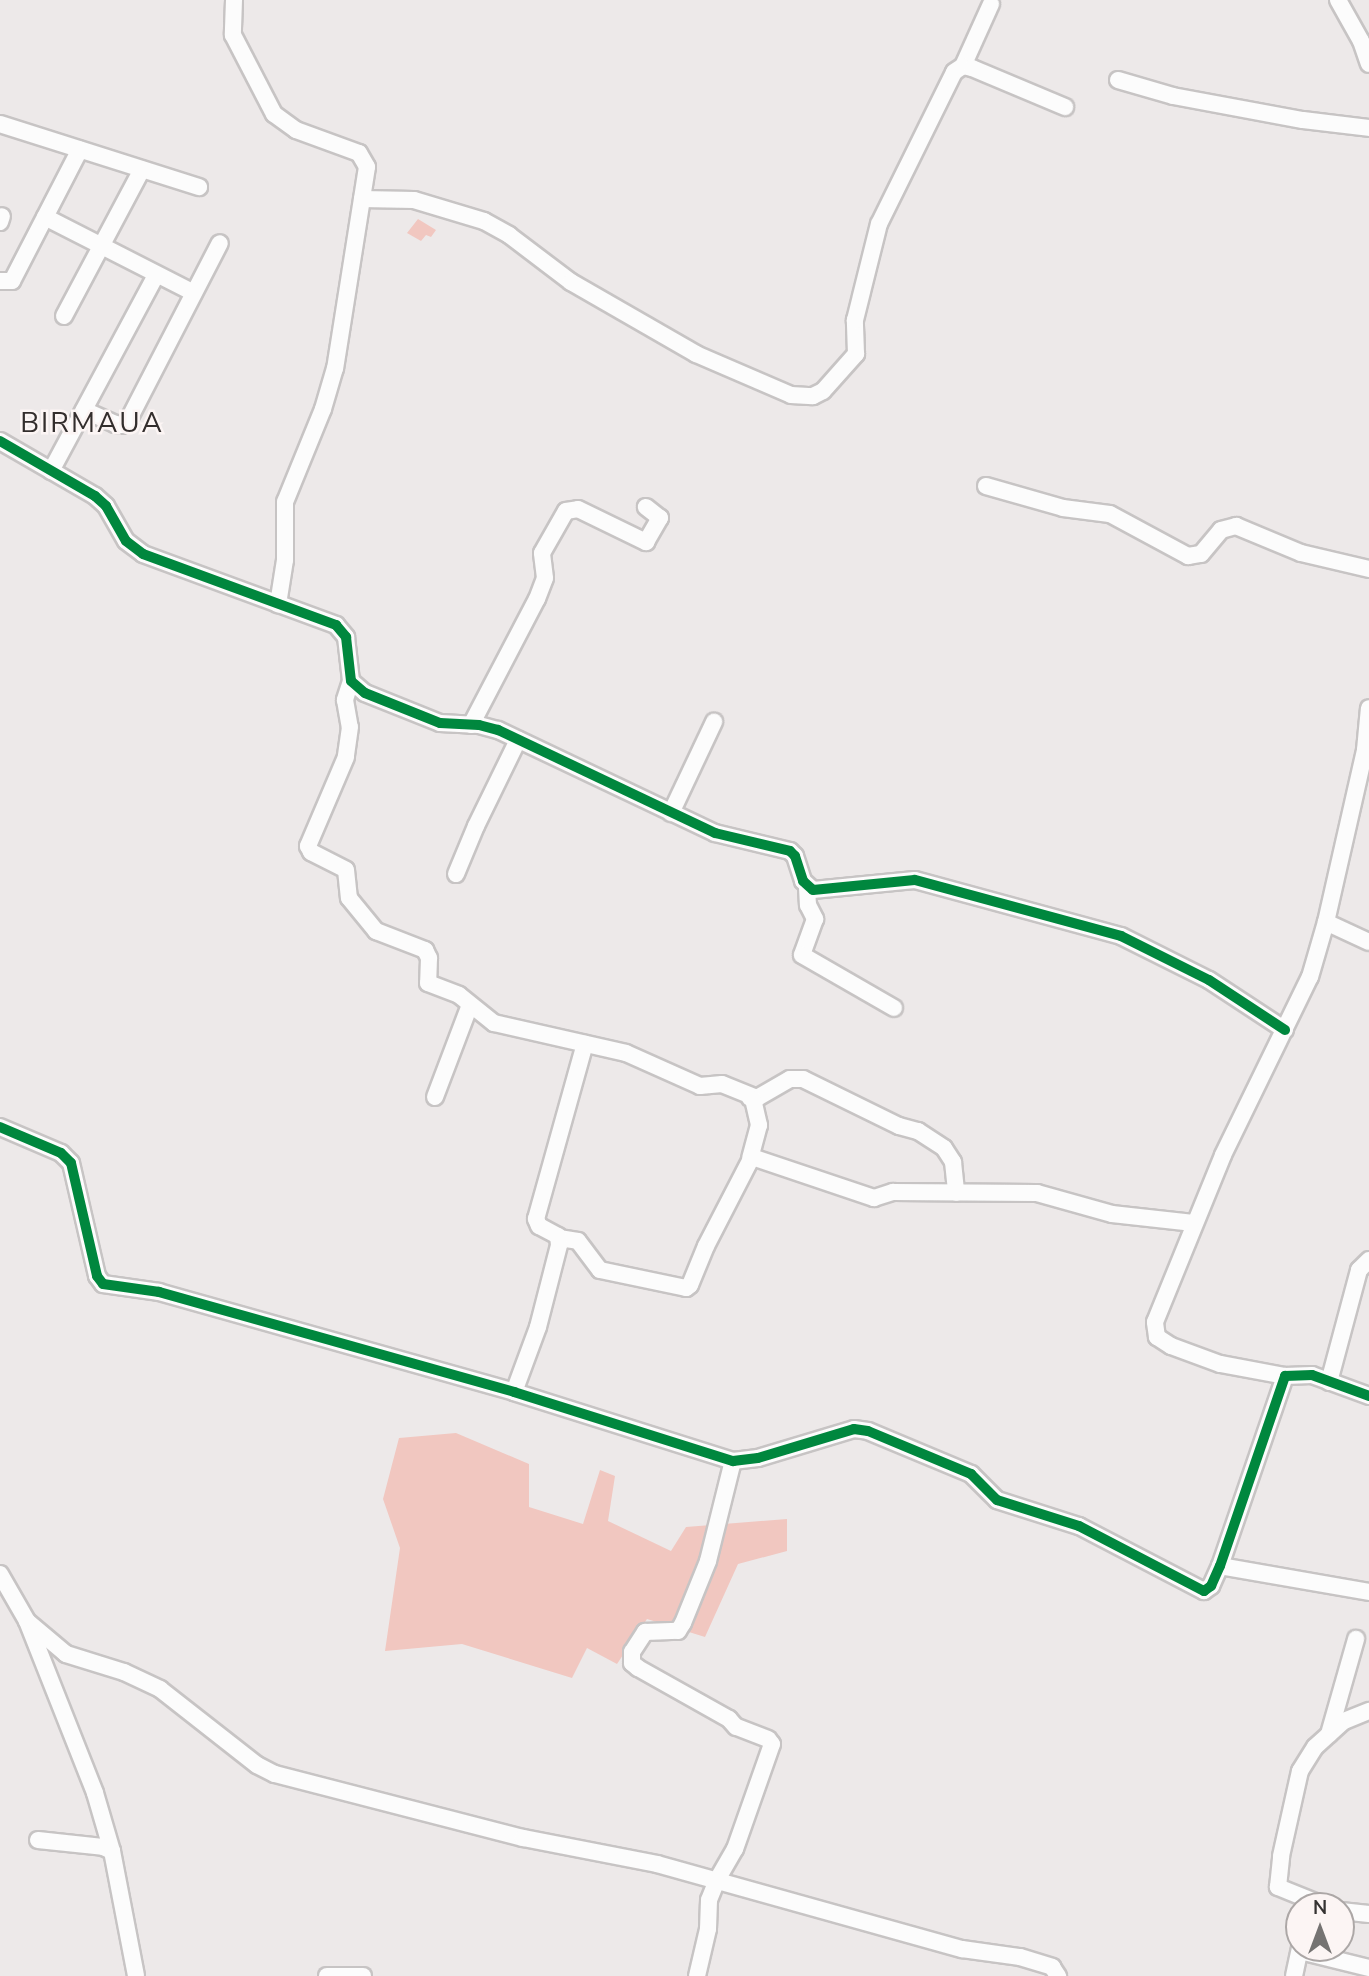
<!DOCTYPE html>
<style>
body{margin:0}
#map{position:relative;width:1369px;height:1976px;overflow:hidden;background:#ede9e9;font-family:"Nunito Sans",sans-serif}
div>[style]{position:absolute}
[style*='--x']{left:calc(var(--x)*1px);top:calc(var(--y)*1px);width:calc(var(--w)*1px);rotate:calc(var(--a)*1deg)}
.green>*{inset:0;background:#f1c7c0}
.roads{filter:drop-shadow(2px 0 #c7c4c4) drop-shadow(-2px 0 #c7c4c4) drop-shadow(0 2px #c7c4c4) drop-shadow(0 -2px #c7c4c4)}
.minor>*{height:16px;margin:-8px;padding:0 8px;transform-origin:8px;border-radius:8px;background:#fcfcfc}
.cycleway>*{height:10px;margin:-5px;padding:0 5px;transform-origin:5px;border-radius:5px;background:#00873e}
span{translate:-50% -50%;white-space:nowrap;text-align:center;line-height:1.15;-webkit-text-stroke:5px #fcf5f4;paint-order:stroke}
.quarter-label{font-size:28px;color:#332e2d;letter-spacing:2px}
.north{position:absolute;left:1285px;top:1892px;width:70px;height:70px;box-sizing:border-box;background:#fcf5f4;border:2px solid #aca7a6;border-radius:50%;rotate:0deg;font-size:19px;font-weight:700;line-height:28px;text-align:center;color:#353332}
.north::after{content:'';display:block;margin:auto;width:24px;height:32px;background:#757372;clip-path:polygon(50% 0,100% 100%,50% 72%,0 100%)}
</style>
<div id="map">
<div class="green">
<div style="clip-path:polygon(418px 219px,436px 230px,431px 237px,426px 235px,421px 241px,407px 233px)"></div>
<div style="clip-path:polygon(456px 1433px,529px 1464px,529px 1507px,583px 1524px,600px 1470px,615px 1476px,608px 1521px,671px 1551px,686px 1527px,787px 1519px,787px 1551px,738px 1564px,705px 1637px,647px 1619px,617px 1664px,587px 1648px,572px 1678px,462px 1644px,385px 1651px,400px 1548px,383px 1499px,399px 1438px)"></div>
</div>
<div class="roads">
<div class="minor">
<div style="--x:234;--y:0;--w:35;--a:92"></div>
<div style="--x:233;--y:35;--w:89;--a:62.6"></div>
<div style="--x:274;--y:114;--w:27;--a:36"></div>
<div style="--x:296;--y:130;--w:67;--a:20.1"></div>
<div style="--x:359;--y:153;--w:16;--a:60"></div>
<div style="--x:367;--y:167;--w:204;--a:99"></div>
<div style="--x:335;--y:368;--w:43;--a:106.3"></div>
<div style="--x:323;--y:409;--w:100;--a:112.2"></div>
<div style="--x:285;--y:502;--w:58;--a:90"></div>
<div style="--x:285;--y:560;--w:45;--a:99"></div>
<div style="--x:1338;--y:0;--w:47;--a:60.7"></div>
<div style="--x:1361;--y:41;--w:24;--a:71"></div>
<div style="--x:963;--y:66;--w:68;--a:-65.7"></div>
<div style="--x:1118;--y:80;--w:57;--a:16.2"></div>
<div style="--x:1173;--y:96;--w:132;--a:10.5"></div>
<div style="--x:1303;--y:120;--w:66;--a:6.9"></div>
<div style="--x:0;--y:124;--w:209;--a:17.6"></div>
<div style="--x:362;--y:199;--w:52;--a:1.1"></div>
<div style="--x:414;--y:200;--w:73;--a:16.7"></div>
<div style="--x:484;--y:221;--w:29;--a:29"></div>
<div style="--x:509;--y:235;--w:78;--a:37.2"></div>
<div style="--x:571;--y:282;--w:144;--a:29.9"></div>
<div style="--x:696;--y:354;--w:103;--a:23.3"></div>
<div style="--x:791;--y:395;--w:22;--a:3"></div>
<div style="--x:813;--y:396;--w:11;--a:-27"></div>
<div style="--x:823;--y:391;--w:50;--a:-48.3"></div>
<div style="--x:856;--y:354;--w:34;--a:-92"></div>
<div style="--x:855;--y:320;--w:99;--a:-76"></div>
<div style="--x:879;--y:224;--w:169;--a:-63.7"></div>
<div style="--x:954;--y:72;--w:11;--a:-34"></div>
<div style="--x:963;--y:66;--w:9;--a:13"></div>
<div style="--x:972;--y:68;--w:101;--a:22.8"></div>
<div style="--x:45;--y:217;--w:167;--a:27"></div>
<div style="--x:0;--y:222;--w:6;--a:-72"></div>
<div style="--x:0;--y:281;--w:12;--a:0"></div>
<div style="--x:12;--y:281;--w:148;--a:-62.7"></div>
<div style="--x:64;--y:316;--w:166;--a:-62"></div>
<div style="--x:84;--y:410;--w:34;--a:24"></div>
<div style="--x:115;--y:424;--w:7;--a:8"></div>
<div style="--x:122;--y:425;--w:7;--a:-34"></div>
<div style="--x:128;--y:421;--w:200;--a:-62.7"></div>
<div style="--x:0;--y:441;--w:110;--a:30.1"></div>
<div style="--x:95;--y:496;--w:15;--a:42"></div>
<div style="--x:106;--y:506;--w:40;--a:60.3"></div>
<div style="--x:126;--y:541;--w:21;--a:37"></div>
<div style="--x:143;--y:554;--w:206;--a:20.2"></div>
<div style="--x:336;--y:625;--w:16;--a:50"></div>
<div style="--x:346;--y:637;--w:44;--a:83.5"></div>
<div style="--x:351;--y:681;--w:18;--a:41"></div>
<div style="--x:365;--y:693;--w:81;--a:21.8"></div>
<div style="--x:440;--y:723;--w:39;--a:3"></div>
<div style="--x:479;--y:725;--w:20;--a:15"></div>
<div style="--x:498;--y:730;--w:240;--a:25.4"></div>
<div style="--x:715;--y:833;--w:77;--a:13.5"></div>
<div style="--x:790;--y:851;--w:7;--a:45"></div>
<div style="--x:795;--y:856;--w:26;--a:72"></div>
<div style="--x:803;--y:881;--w:13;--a:42"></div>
<div style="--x:813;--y:890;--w:102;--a:-5.6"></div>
<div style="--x:915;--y:880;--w:213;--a:15.2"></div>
<div style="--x:1121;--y:936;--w:98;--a:26.6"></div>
<div style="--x:1209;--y:980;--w:91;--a:33.3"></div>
<div style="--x:51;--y:471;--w:222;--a:-61.8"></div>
<div style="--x:986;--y:486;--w:80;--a:15.9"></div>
<div style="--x:1063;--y:508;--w:47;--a:7.3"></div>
<div style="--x:1110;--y:514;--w:89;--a:28.3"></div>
<div style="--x:1188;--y:556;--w:13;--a:-9"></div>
<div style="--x:1201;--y:554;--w:31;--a:-50"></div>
<div style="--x:1221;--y:530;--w:16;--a:-15"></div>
<div style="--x:1236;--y:526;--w:70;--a:22.6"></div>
<div style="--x:1301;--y:553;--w:70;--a:13.2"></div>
<div style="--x:351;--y:681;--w:20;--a:108"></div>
<div style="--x:345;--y:700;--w:27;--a:80"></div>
<div style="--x:350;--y:727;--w:30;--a:98"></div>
<div style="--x:346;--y:757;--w:97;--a:113.1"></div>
<div style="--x:308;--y:846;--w:7;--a:63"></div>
<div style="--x:311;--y:852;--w:39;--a:27"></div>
<div style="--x:346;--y:870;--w:28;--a:84"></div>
<div style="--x:349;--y:898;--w:43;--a:50.7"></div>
<div style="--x:376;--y:931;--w:53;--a:21.2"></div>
<div style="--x:425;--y:950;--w:9;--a:63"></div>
<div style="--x:429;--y:958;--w:25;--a:92"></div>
<div style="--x:428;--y:983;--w:33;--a:21"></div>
<div style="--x:459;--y:995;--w:45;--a:38.7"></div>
<div style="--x:494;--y:1023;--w:135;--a:12.8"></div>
<div style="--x:626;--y:1053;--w:81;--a:24"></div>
<div style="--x:700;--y:1086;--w:22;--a:-5"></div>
<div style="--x:722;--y:1084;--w:38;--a:22"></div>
<div style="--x:757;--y:1098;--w:38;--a:-30"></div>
<div style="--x:790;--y:1079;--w:13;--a:0"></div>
<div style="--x:803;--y:1079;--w:107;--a:26.1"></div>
<div style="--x:899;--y:1126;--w:20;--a:15"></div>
<div style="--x:918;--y:1131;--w:31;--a:33"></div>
<div style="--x:944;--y:1148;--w:17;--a:57"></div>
<div style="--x:953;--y:1162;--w:31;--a:84"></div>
<div style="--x:471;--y:725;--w:142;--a:-62.4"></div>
<div style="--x:537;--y:599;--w:22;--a:-69"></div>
<div style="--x:545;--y:578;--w:25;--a:-97"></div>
<div style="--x:542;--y:553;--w:48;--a:-60.3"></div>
<div style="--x:566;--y:511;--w:12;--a:-9"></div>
<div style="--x:578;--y:509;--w:76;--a:25.9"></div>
<div style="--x:646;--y:542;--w:28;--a:-60"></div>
<div style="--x:660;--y:518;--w:18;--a:-142"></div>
<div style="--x:671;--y:813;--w:101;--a:-64.7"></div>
<div style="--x:456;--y:874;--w:52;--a:-67.4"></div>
<div style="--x:476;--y:826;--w:96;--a:-64"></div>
<div style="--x:807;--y:887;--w:18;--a:87"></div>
<div style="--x:808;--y:905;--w:16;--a:63"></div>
<div style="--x:815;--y:919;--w:38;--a:110"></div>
<div style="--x:802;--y:955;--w:106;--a:29.9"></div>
<div style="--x:1326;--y:922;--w:47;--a:24.9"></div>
<div style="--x:435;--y:1097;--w:98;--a:-69.2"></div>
<div style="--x:750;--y:1098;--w:3;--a:18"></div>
<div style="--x:753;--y:1099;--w:27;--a:77"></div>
<div style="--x:759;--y:1125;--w:34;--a:105"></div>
<div style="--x:0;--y:1127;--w:66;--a:23.1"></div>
<div style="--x:61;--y:1153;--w:14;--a:45"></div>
<div style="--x:71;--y:1163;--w:116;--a:77"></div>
<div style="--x:97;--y:1276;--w:10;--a:53"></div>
<div style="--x:103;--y:1284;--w:57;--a:8.1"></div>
<div style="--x:159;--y:1292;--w:369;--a:15.7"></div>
<div style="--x:514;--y:1392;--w:230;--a:17.5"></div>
<div style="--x:733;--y:1461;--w:25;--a:-7"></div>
<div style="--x:758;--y:1458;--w:100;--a:-16.8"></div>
<div style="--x:854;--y:1429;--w:14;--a:8"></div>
<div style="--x:868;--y:1431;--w:112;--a:22.7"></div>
<div style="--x:971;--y:1474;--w:37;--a:45"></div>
<div style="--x:997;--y:1500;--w:86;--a:17.6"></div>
<div style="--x:1079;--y:1526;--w:141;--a:27.5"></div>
<div style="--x:1204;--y:1591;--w:9;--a:-36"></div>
<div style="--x:1211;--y:1586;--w:22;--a:-66"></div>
<div style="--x:1220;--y:1566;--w:201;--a:-71.1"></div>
<div style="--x:1285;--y:1376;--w:27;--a:-2"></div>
<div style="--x:1312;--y:1375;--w:61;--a:20.2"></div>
<div style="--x:559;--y:1238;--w:19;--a:9"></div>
<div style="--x:578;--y:1241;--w:36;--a:53"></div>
<div style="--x:600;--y:1270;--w:88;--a:11.8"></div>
<div style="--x:686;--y:1288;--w:5;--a:-37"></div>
<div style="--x:690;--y:1285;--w:42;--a:-67.7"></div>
<div style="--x:706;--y:1246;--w:100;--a:-62.7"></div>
<div style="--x:752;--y:1157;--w:129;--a:18.6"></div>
<div style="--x:874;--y:1198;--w:20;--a:-18"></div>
<div style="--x:893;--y:1192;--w:144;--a:0.4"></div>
<div style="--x:1037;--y:1193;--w:78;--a:15.6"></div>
<div style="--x:1112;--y:1214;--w:82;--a:6.3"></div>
<div style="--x:1285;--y:1376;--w:66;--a:-169.5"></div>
<div style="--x:1220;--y:1364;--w:52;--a:-159.8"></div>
<div style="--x:1171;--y:1346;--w:17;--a:-147"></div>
<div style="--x:1157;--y:1337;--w:15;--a:-98"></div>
<div style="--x:1155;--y:1322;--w:180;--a:-67.8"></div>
<div style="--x:1223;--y:1155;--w:198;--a:-64"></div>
<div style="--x:1310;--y:977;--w:57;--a:-73.8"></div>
<div style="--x:1326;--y:922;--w:176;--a:-77.2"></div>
<div style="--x:1365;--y:750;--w:42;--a:-84.6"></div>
<div style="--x:1329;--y:1382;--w:116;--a:-75"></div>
<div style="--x:1359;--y:1270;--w:14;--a:-45"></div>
<div style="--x:514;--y:1392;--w:69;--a:-69.7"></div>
<div style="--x:538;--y:1327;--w:85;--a:-75.6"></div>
<div style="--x:559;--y:1245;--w:9;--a:-96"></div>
<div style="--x:558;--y:1236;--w:21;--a:-152"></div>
<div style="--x:539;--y:1226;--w:8;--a:-113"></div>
<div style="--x:536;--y:1219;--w:182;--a:-74.4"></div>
<div style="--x:1220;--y:1566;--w:151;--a:9.9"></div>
<div style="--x:0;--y:1574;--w:54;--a:60.1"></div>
<div style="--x:27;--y:1621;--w:185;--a:68.4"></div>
<div style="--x:95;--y:1793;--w:60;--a:73.7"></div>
<div style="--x:112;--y:1851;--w:127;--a:79.1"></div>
<div style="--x:27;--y:1621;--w:51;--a:40.2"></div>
<div style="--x:66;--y:1654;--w:61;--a:17.2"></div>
<div style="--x:124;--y:1672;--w:40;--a:25"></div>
<div style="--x:160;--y:1689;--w:123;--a:38.1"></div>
<div style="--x:257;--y:1765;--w:20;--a:27"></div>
<div style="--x:275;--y:1774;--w:256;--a:14.5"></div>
<div style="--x:523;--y:1838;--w:136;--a:11"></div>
<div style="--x:657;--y:1864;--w:317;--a:15.6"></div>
<div style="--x:962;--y:1949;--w:59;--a:7.9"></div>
<div style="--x:1020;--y:1957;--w:34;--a:17"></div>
<div style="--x:1052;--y:1967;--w:11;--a:56"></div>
<div style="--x:1329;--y:1734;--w:99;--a:-74.1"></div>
<div style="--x:38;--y:1840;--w:65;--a:6.1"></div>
<div style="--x:103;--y:1847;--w:10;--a:24"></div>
<div style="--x:1325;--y:1906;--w:51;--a:-158"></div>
<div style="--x:1278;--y:1887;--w:31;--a:-84"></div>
<div style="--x:1281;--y:1856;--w:87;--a:-77.4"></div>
<div style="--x:1300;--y:1771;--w:28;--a:-58"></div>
<div style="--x:1315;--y:1747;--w:39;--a:-42"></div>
<div style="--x:1344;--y:1721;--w:27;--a:-22"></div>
<div style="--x:1341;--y:1911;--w:28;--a:6"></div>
<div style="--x:1300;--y:1951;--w:71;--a:13.8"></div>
<div style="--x:327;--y:1976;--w:36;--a:0"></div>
<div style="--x:697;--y:1976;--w:48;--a:-76.8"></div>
<div style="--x:708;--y:1929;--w:29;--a:-88"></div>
<div style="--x:709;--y:1900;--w:22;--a:-68"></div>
<div style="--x:717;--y:1880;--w:36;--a:-60"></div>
<div style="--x:735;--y:1849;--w:111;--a:-70.6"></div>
<div style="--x:772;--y:1744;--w:6;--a:-129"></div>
<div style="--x:768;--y:1739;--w:34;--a:-159"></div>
<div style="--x:736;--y:1727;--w:11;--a:-131"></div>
<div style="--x:729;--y:1719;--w:104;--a:-150.7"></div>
<div style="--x:638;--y:1668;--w:8;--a:-140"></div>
<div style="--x:632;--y:1663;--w:11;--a:-90"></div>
<div style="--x:632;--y:1652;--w:24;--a:-57"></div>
<div style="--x:645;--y:1632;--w:33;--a:-2"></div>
<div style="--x:678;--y:1631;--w:9;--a:-58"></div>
<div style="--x:683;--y:1623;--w:67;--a:-68"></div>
<div style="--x:708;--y:1561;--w:103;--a:-76"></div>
<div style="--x:1294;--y:1976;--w:29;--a:-78"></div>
</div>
</div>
<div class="cycleway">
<div style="--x:0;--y:441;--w:110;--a:30.1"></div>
<div style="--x:95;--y:496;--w:15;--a:42"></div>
<div style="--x:106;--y:506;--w:40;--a:60.3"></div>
<div style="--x:126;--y:541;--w:21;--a:37"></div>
<div style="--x:143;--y:554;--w:206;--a:20.2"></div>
<div style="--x:336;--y:625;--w:16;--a:50"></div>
<div style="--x:346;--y:637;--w:44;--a:83.5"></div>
<div style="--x:351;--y:681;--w:18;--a:41"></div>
<div style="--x:365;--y:693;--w:81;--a:21.8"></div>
<div style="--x:440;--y:723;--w:39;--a:3"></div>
<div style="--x:479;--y:725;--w:20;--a:15"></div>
<div style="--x:498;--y:730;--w:240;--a:25.4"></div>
<div style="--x:715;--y:833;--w:77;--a:13.5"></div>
<div style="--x:790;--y:851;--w:7;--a:45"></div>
<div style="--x:795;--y:856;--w:26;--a:72"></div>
<div style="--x:803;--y:881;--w:13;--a:42"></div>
<div style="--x:813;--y:890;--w:102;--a:-5.6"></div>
<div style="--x:915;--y:880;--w:213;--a:15.2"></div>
<div style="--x:1121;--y:936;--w:98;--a:26.6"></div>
<div style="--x:1209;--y:980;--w:91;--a:33.3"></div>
<div style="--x:0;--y:1127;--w:66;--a:23.1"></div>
<div style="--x:61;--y:1153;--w:14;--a:45"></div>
<div style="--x:71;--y:1163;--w:116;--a:77"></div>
<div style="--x:97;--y:1276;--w:10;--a:53"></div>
<div style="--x:103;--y:1284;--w:57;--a:8.1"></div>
<div style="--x:159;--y:1292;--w:369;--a:15.7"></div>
<div style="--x:514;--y:1392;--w:230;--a:17.5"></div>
<div style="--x:733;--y:1461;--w:25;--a:-7"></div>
<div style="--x:758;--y:1458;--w:100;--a:-16.8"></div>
<div style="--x:854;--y:1429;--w:14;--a:8"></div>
<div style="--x:868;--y:1431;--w:112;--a:22.7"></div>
<div style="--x:971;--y:1474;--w:37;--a:45"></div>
<div style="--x:997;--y:1500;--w:86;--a:17.6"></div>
<div style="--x:1079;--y:1526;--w:141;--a:27.5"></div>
<div style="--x:1204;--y:1591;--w:9;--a:-36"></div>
<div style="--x:1211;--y:1586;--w:22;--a:-66"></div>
<div style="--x:1220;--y:1566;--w:201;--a:-71.1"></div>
<div style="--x:1285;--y:1376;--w:27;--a:-2"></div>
<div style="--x:1312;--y:1375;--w:61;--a:20.2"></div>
</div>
<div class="quarter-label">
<span style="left:92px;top:423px">BIRMAUA</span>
</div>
<div class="north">N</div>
</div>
